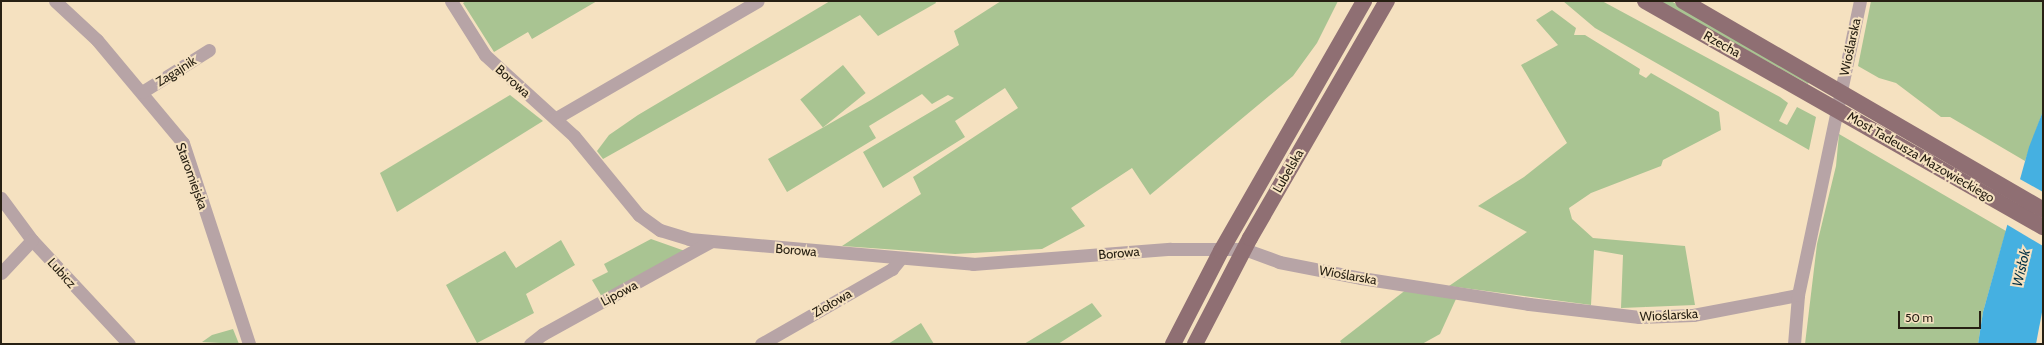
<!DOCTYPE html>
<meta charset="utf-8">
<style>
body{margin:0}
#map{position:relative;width:2044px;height:345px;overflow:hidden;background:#f5e1c0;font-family:Cabin,sans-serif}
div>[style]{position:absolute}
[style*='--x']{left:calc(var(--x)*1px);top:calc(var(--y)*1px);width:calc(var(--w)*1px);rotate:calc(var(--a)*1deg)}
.green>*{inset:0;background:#a9c492;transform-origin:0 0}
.water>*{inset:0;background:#45b0e1}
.pier>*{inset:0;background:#f5e1c0}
.minor>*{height:13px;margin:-6.5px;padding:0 6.5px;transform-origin:6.5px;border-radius:6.5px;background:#b7a4a6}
.major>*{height:16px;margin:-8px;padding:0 8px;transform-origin:8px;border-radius:8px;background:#8f6f73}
span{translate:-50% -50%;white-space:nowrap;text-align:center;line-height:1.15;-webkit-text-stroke:4px #f5e1c0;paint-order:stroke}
.street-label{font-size:13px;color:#272013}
.water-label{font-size:14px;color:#002f43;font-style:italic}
.frame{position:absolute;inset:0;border:2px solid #272013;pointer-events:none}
.scale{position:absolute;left:1898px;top:311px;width:83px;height:18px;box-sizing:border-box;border:2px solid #272013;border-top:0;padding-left:5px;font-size:12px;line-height:14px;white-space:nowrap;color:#272013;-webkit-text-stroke:3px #f5e1c0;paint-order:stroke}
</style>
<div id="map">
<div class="green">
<div style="clip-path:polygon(466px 1px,597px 1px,532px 39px,528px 32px,494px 52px,463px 3px)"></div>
<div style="clip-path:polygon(830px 1px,935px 1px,936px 3px,878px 36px,860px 15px,603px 159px,597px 151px,609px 135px,638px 115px)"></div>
<div style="clip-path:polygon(1001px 1px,1338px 1px,1317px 43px,1293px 76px,1150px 195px,1132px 168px,1071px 208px,1085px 226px,1042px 249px,955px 254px,842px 246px,921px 194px,913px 177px,1018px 108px,1005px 88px,955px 121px,965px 137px,883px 188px,863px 152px,954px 98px,948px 95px,932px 104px,922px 94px,869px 126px,876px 138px,787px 192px,768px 159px,871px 100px,959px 45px,954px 31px)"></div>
<div style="clip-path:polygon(1563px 1px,1602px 1px,1780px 97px,1788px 103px,1779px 121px,1787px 125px,1797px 107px,1816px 117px,1809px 150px,1595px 28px)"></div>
<div style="clip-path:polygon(1658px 1px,1671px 1px,1809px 82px,1808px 84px)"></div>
<div style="clip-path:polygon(1871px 1px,2043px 1px,2043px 111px,2025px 161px,1950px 117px,1941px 117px,1896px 83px,1879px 78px,1858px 66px)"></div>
<div style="clip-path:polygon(1552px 10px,1576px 28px,1574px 35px,1585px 35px,1640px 69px,1639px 74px,1646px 78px,1651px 73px,1719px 112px,1721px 130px,1663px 160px,1661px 166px,1591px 193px,1569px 208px,1572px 219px,1593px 238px,1685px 246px,1695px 305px,1621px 308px,1623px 255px,1594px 250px,1591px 305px,1449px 286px,1527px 232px,1478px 206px,1524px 177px,1567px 143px,1521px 65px,1558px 45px,1536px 20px)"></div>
<div style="left:843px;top:65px;width:36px;height:55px;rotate:51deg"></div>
<div style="clip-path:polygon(510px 95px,543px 121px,397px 212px,380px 173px)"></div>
<div style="clip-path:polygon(1839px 134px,2006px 231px,1983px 312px,1978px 344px,1805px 344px,1817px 244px,1836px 166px)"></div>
<div style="clip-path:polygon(651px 239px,685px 251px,602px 297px,592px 280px,608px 272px,604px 264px)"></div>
<div style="clip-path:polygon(561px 240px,575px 265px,526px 294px,534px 313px,477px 343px,446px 285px,505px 251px,516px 268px)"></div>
<div style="clip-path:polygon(1407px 289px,1456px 299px,1440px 334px,1422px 344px,1342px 344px,1340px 341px)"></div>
<div style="clip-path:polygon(1092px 303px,1102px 316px,1058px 344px,1024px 344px)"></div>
<div style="clip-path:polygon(921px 323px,934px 344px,888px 344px)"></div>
<div style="clip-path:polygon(233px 329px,239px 344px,202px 342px,212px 335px)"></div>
</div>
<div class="water">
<div style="clip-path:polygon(2043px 111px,2043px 307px,2036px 344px,1978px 344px,1983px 312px,2029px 147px)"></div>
</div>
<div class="pier">
<div style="clip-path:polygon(2018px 178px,2043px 192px,2043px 246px,2006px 224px)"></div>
</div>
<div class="minor">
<div style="--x:55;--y:1;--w:57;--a:42.9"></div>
<div style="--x:97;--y:40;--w:134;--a:50.1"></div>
<div style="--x:183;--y:143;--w:212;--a:71.8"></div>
<div style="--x:451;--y:1;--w:64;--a:57.8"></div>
<div style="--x:485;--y:55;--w:120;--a:42.3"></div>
<div style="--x:574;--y:136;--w:102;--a:50.6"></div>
<div style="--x:639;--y:215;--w:26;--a:36"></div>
<div style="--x:660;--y:230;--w:30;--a:17"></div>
<div style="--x:689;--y:239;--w:285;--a:5"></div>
<div style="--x:973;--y:264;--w:198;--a:-4.4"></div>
<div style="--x:1170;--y:249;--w:74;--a:0"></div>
<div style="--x:1244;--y:249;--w:37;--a:20"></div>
<div style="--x:1279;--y:262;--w:84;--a:11"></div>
<div style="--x:1361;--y:278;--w:170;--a:8.8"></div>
<div style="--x:1529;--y:304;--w:111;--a:6.7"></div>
<div style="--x:1639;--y:317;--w:54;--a:-2.1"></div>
<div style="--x:1693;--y:315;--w:107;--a:-10.8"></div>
<div style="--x:142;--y:92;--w:79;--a:-32.1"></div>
<div style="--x:556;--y:118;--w:233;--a:-30.1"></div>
<div style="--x:1;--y:198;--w:52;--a:53.6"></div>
<div style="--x:32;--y:240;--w:142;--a:47"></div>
<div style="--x:1;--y:273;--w:45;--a:-46.8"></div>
<div style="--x:530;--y:344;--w:16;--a:-38"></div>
<div style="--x:543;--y:334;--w:191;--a:-28.9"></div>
<div style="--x:761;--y:344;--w:151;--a:-29.8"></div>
<div style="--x:892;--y:269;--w:13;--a:-51"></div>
<div style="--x:1794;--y:344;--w:49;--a:-85.3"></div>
<div style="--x:1798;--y:295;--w:300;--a:-78.1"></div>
</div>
<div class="major">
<div style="--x:1645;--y:1;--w:458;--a:29.6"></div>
<div style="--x:1683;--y:1;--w:416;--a:30.1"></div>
<div style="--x:1173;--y:344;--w:105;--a:-62.7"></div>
<div style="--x:1221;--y:251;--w:288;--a:-60.2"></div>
<div style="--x:1195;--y:344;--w:119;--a:-62.6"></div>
<div style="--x:1250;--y:238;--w:274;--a:-60"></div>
</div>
<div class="street-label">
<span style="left:1722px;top:44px;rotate:29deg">Rzecha</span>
<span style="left:1850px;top:47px;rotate:-78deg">Wioślarska</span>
<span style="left:176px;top:71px;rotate:-32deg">Zagajnik</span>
<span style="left:513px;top:81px;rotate:42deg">Borowa</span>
<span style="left:1921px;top:157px;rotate:30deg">Most Tadeusza Mazowieckiego</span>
<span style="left:1288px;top:171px;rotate:-60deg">Lubelska</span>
<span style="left:192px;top:176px;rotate:70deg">Staromiejska</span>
<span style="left:796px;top:250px;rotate:5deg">Borowa</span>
<span style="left:1119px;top:253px;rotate:-5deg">Borowa</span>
<span style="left:62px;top:273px;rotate:48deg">Lubicz</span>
<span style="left:1348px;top:275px;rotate:10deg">Wioślarska</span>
<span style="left:619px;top:293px;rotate:-28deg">Lipowa</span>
<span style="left:832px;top:303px;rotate:-30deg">Ziołowa</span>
<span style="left:1669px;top:315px;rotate:-3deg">Wioślarska</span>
</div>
<div class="water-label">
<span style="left:2021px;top:268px;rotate:-77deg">Wisłok</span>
</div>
<div class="frame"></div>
<div class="scale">50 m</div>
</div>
